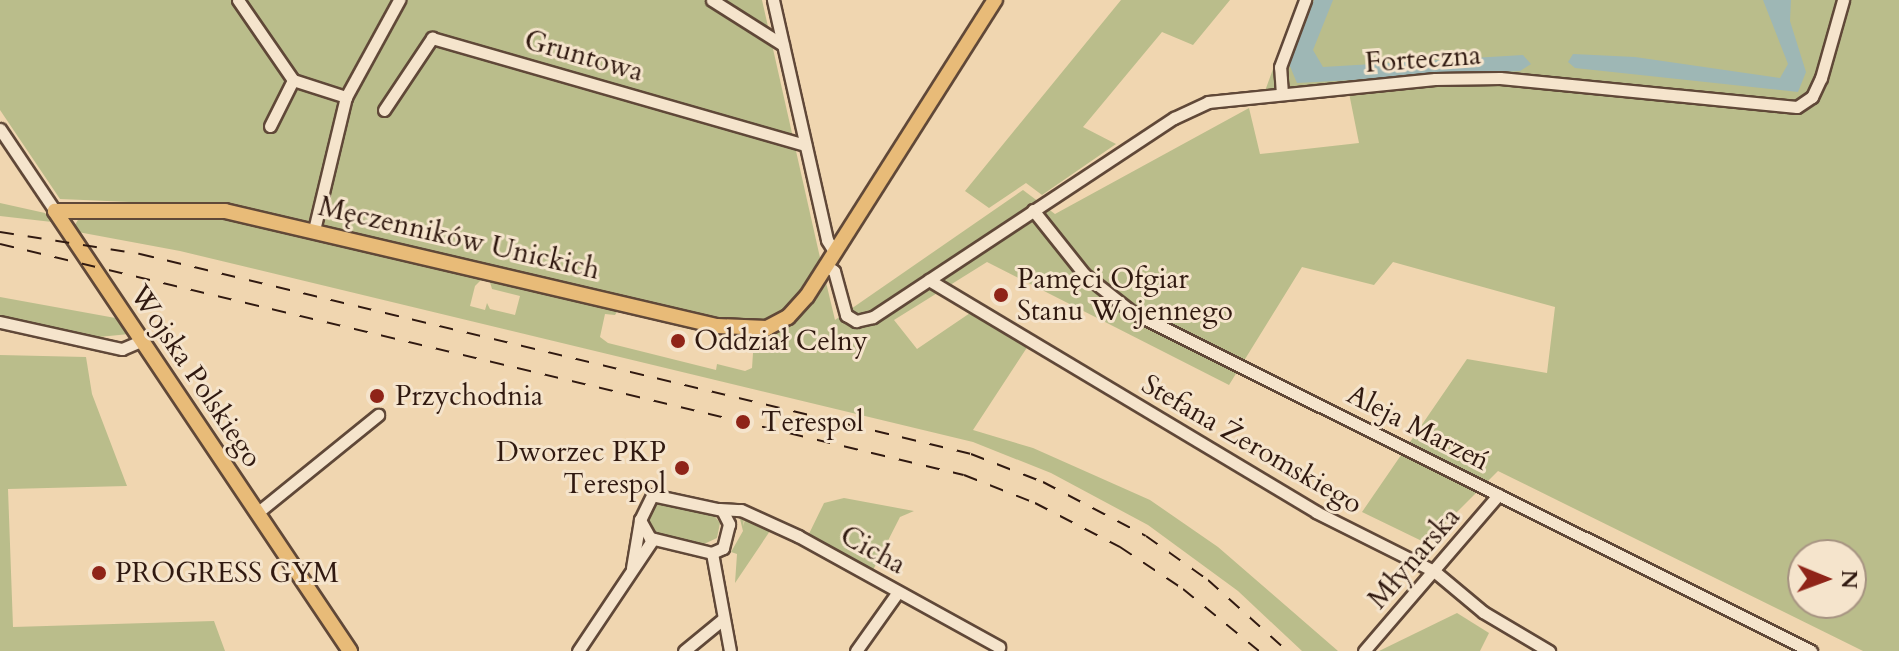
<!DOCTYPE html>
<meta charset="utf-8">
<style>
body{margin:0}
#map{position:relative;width:1899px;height:651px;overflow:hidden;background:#f0d6b0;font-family:Cardo,serif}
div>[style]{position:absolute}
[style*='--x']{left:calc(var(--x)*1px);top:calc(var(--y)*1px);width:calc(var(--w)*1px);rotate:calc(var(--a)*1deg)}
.green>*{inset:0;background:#babd8b}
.water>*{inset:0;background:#9eb7b5}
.roads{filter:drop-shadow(2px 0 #604838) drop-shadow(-2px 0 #604838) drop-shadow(0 2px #604838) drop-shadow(0 -2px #604838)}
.minor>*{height:11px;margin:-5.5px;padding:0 5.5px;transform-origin:5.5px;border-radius:5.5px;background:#f5e4cc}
.major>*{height:14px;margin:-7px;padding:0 7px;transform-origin:7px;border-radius:7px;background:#e8bb78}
.rail>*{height:2px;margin-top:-1px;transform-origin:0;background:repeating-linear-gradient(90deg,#301910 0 14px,transparent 0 28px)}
.dots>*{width:22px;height:22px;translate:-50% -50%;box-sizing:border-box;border:4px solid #f5e4cc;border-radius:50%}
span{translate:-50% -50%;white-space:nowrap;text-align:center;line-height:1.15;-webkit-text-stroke:6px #f5e4cc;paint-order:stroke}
.street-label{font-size:28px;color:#301910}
.poi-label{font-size:28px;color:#301910}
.left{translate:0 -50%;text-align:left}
.right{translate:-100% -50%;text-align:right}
.north{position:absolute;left:1787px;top:539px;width:80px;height:80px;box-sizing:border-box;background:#f5e4cc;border:2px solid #a69381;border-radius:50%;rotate:91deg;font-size:22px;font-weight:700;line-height:32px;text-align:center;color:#301910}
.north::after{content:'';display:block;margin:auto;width:28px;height:36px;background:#8f2418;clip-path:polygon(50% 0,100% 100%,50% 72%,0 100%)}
</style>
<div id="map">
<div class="green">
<div style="clip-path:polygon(0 0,762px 0,821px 262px,803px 293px,778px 318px,746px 326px,224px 206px,60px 199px,0 110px)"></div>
<div style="clip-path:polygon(1121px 0,1230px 0,1193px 45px,1162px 32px,1083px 127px,1116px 144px,1042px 195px,1026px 183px,989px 208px,965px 191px)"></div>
<div style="clip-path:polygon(evenodd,1298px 0,1899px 0,1899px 651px,1863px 651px,1498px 471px,1426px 543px,1362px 512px,1467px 359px,1547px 373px,1555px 307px,1393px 262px,1374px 285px,1302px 267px,1229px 385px,987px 262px,894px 320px,917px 349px,973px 311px,1028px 346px,973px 430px,1033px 448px,1150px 500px,1218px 547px,1338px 651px,1302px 651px,1238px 591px,1148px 525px,1051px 473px,973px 442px,180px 251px,78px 232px,75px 225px,79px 218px,230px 219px,483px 278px,475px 286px,470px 306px,485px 310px,487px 303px,490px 309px,515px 315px,520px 296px,492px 289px,489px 279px,618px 310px,615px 315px,605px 314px,600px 337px,608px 343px,716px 370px,717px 364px,745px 371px,752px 368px,754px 338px,775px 334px,796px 321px,825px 278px,835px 320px,1023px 190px,1055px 214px,1249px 108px,1260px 154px,1359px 143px,1347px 83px,1265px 91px,1298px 0,1803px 555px,1851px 555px,1851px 603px,1803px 603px,1803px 555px)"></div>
<div style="clip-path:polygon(0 203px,45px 213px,52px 222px,0 216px)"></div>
<div style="clip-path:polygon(0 297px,121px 319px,129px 334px,79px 339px,0 322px)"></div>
<div style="clip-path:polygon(0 355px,86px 357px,92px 394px,127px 486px,8px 489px,13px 627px,214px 621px,225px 651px,0 651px)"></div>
<div style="clip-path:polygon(844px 498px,914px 511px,900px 517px,870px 576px,806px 540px,824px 503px)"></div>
<div style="clip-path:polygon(658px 500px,713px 514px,720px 523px,717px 538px,704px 544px,652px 532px,645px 526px,648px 505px)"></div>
<div style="clip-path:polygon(739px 515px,750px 520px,744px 519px,743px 526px,745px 520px,772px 528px,735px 583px,737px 554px,731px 552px,743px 531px)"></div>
<div style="clip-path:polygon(1457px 613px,1489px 633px,1480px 651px,1379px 651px)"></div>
</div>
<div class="water">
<div style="clip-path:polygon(1314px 0,1333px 0,1313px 50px,1323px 67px,1523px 55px,1531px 64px,1520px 71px,1297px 83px,1289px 64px)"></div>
<div style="clip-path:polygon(1763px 0,1791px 0,1790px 21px,1806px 72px,1798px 92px,1575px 68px,1568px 62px,1573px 54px,1635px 57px,1780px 78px,1788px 64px)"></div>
</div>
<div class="roads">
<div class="minor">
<div style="--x:238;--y:0;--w:97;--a:55.5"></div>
<div style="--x:293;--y:80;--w:56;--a:17.8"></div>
<div style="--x:712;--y:0;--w:84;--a:32.4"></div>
<div style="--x:773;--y:0;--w:246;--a:77.3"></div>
<div style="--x:827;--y:240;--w:13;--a:58"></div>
<div style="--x:1282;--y:94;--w:27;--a:-94"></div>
<div style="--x:1280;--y:67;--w:72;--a:-69.5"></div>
<div style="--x:384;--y:110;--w:87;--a:-56.3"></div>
<div style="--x:432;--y:38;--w:388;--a:16"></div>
<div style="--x:270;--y:126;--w:51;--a:-63.4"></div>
<div style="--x:0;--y:129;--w:99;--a:56.1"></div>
<div style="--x:1033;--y:210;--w:82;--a:51.4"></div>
<div style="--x:1084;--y:274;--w:61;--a:38.4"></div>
<div style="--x:1132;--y:312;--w:759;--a:26.53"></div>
<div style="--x:314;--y:230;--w:137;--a:-76.5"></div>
<div style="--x:346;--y:97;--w:111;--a:-61.3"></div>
<div style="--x:826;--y:265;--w:10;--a:37"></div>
<div style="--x:834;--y:271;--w:46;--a:74.7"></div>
<div style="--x:846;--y:315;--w:12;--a:31"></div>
<div style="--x:856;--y:321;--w:17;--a:-13"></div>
<div style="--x:873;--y:317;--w:361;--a:-33.5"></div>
<div style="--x:1174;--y:118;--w:38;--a:-25"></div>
<div style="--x:1208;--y:102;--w:228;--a:-5.8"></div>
<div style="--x:1435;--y:79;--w:65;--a:-0.9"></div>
<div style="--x:1500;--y:78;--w:298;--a:5.6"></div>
<div style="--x:1797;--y:107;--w:18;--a:-34"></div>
<div style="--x:1812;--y:97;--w:21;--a:-65"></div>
<div style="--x:1821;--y:78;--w:81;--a:-74.2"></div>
<div style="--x:929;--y:280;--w:451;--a:30.9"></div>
<div style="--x:1316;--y:512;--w:132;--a:26.6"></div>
<div style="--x:1434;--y:571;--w:64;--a:39.9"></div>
<div style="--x:1483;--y:612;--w:77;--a:30.6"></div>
<div style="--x:0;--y:322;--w:125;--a:12.5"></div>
<div style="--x:122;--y:349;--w:21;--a:-23"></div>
<div style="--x:652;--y:495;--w:72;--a:12.1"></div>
<div style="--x:722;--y:510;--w:16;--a:63"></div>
<div style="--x:729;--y:524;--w:25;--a:104"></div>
<div style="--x:723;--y:548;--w:12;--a:156"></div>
<div style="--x:712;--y:553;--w:64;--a:-166.4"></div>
<div style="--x:650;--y:538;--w:21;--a:-119"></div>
<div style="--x:640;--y:520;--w:28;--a:-64"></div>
<div style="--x:719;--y:509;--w:22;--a:3"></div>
<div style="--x:741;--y:510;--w:63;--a:24.5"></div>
<div style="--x:798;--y:536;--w:230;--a:28.9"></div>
<div style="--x:257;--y:513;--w:156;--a:-39"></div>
<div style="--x:712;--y:553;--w:100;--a:79.6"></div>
<div style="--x:632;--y:568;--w:49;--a:-80.5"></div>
<div style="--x:578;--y:651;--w:135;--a:-56.2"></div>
<div style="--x:684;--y:651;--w:50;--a:-39.4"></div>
<div style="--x:856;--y:651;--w:72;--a:-54.6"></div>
<div style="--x:1364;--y:651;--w:206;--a:-49.3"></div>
</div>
<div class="major">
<div style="--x:350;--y:651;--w:530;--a:-123.84"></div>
<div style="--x:55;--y:211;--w:170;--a:0"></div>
<div style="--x:225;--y:211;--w:505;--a:13.16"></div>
<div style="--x:717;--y:326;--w:50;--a:2.3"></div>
<div style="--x:767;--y:328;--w:24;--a:-28"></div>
<div style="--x:788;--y:317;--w:28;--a:-48"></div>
<div style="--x:807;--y:296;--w:351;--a:-57.6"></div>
</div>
</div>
<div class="rail">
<div style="--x:0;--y:232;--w:142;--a:8.9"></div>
<div style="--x:140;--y:254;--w:855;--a:13.53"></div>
<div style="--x:971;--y:454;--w:77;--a:21.3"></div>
<div style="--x:1043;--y:482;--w:116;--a:27.7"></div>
<div style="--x:1146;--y:536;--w:76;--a:35.4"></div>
<div style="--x:1208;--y:580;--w:106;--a:41.9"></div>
<div style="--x:0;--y:244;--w:991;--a:13.48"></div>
<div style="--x:964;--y:475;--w:76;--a:21.5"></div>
<div style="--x:1035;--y:503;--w:96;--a:27.4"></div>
<div style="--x:1120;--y:547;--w:76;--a:33.7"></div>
<div style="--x:1183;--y:589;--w:98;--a:39.2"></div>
</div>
<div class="dots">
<div style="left:1001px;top:295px;background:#8f2418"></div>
<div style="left:678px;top:341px;background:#8f2418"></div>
<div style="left:377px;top:396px;background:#8f2418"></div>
<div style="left:743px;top:422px;background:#8f2418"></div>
<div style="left:682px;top:468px;background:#8f2418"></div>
<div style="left:99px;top:573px;background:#8f2418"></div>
</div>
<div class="street-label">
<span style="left:584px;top:56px;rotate:16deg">Gruntowa</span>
<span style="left:1423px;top:59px;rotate:-4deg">Forteczna</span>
<span style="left:459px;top:238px;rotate:13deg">Męczenników Unickich</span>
<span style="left:196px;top:376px;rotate:56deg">Wojska Polskiego</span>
<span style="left:1419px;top:428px;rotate:27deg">Aleja Marzeń</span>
<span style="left:1252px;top:444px;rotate:30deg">Stefana Żeromskiego</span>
<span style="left:873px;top:550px;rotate:29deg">Cicha</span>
<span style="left:1414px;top:558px;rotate:-49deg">Młynarska</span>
</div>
<div class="poi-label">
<span class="left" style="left:1017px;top:295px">Pamęci Ofgiar<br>Stanu Wojennego</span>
<span class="left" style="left:694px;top:341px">Oddział Celny</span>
<span class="left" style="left:395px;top:396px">Przychodnia</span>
<span class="left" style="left:761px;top:422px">Terespol</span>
<span class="right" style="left:666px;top:468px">Dworzec PKP<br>Terespol</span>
<span class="left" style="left:115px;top:573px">PROGRESS GYM</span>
</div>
<div class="north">N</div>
</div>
